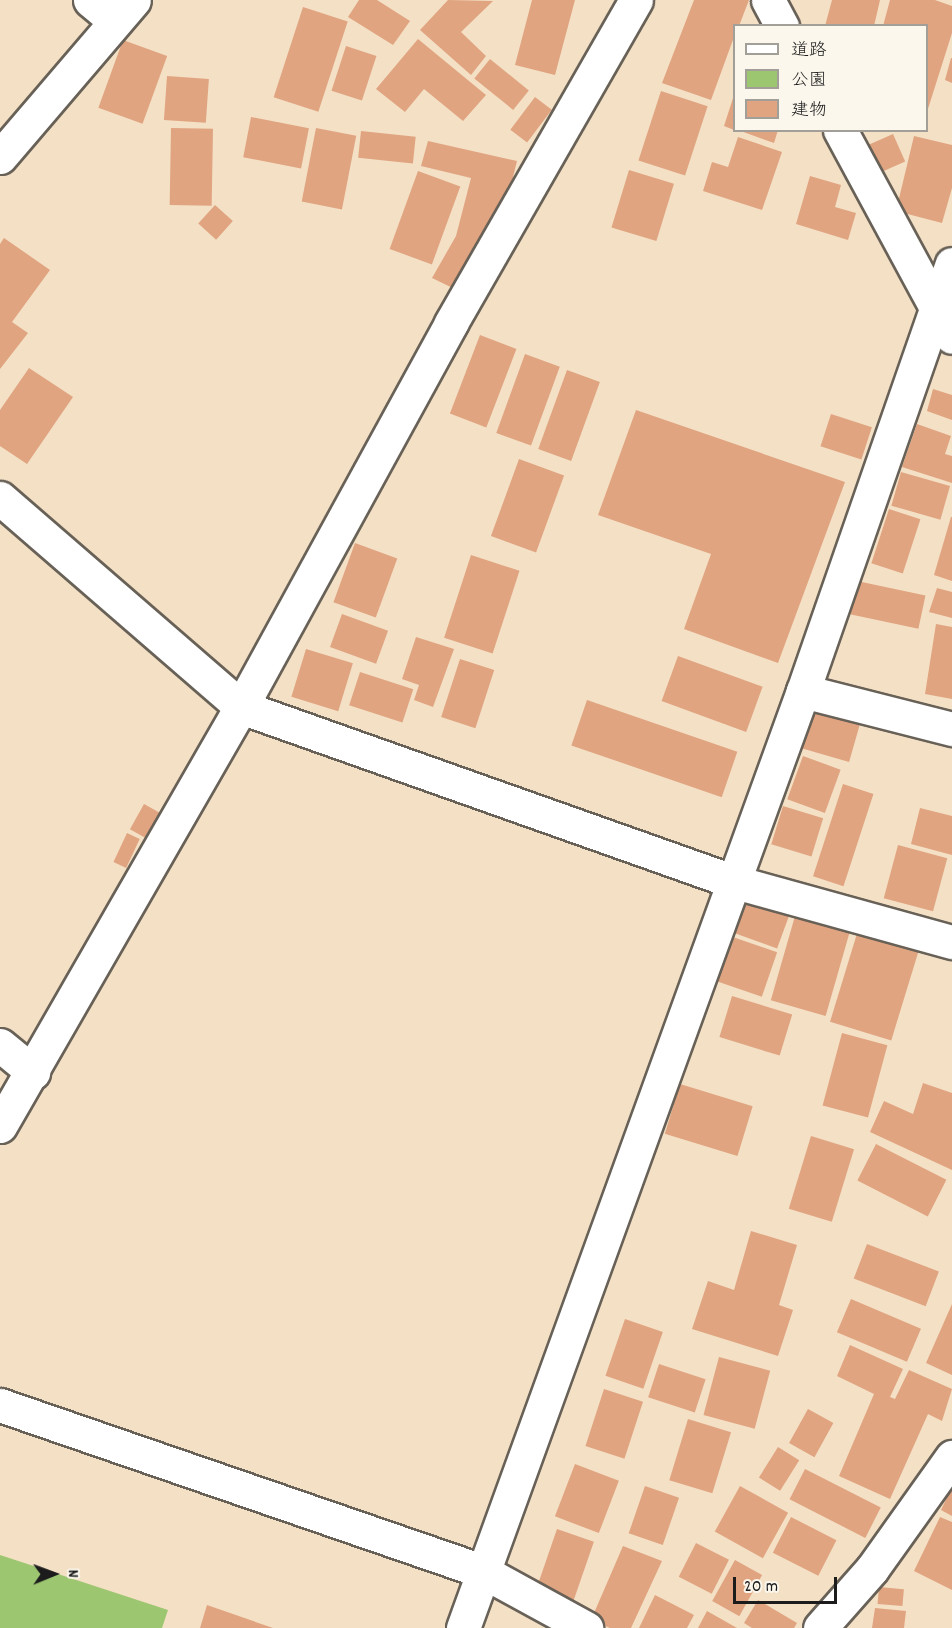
<!DOCTYPE html>
<meta charset="utf-8">
<style>
body{margin:0}
#map{position:relative;width:952px;height:1628px;overflow:hidden;background:#f4e0c5;font-family:Dekko,"Klee One",sans-serif}
div>[style]{position:absolute}
[style*='--x']{left:calc(var(--x)*1px);top:calc(var(--y)*1px);width:calc(var(--w)*1px);rotate:calc(var(--a)*1deg)}
.green>*{inset:0;background:#9dc671}
.building>*{inset:0;background:#e0a481;transform-origin:0 0}
.roads{filter:drop-shadow(2px 0 #686157) drop-shadow(-2px 0 #686157) drop-shadow(0 2px #686157) drop-shadow(0 -2px #686157)}
.minor>*{height:33px;margin:-16.5px;padding:0 16.5px;transform-origin:16.5px;border-radius:16.5px;background:#fff}
span{translate:-50% -50%;white-space:nowrap;text-align:center;line-height:1.15;-webkit-text-stroke:4.5px #fbf7ec;paint-order:stroke}
.legend{position:absolute;left:733px;top:24px;width:195px;height:108px;box-sizing:border-box;background:#fbf7ec;border:2px solid #a29f99;margin:0;padding:8px 10px;list-style:none;font-size:18px;color:#1c1c1c}
.legend li{display:flex;align-items:center;gap:12px;height:30px}
.legend b{width:30px;border:2px solid #a29f99}
.north{position:absolute;left:24px;top:1544px;width:60px;height:60px;-webkit-text-stroke:4px #fbf7ec;paint-order:stroke;rotate:89deg;font-size:16px;font-weight:700;line-height:24px;text-align:center;color:#1c1c1c}
.north::after{content:'';display:block;margin:auto;width:21px;height:27px;background:#1c1c1c;clip-path:polygon(50% 0,100% 100%,50% 72%,0 100%)}
.scale{position:absolute;left:733px;top:1577px;width:104px;height:27px;box-sizing:border-box;border:3px solid #1c1c1c;border-top:0;padding-left:8px;font-size:18px;line-height:21px;white-space:nowrap;color:#1c1c1c;-webkit-text-stroke:4px #fbf7ec;paint-order:stroke}
</style>
<div id="map">
<div class="green">
<div style="clip-path:polygon(0 1555px,168px 1610px,162px 1628px,0 1628px)"></div>
</div>
<div class="building">
<div style="clip-path:polygon(359px 0,377px 0,410px 21px,393px 45px,348px 17px)"></div>
<div style="clip-path:polygon(448px 0,493px 1px,461px 32px,486px 56px,471px 75px,420px 30px)"></div>
<div style="clip-path:polygon(532px 0,575px 0,555px 75px,515px 65px)"></div>
<div style="clip-path:polygon(694px 0,749px 0,739px 26px,734px 26px,734px 37px,711px 100px,662px 83px)"></div>
<div style="clip-path:polygon(832px 0,880px 0,874px 26px,825px 26px)"></div>
<div style="clip-path:polygon(890px 0,935px 0,952px 6px,952px 33px,927px 112px,927px 26px,883px 26px)"></div>
<div style="left:303px;top:7px;width:47px;height:95px;rotate:18deg"></div>
<div style="clip-path:polygon(418px 39px,486px 95px,463px 121px,424px 89px,405px 112px,376px 89px)"></div>
<div style="left:123px;top:40px;width:47px;height:72px;rotate:20deg"></div>
<div style="left:346px;top:46px;width:32px;height:47px;rotate:18deg"></div>
<div style="clip-path:polygon(951px 58px,952px 58px,952px 83px,945px 80px)"></div>
<div style="left:490px;top:59px;width:50px;height:25px;rotate:39deg"></div>
<div style="left:167px;top:76px;width:42px;height:44px;rotate:4deg"></div>
<div style="left:661px;top:91px;width:49px;height:73px;rotate:18deg"></div>
<div style="clip-path:polygon(734px 95px,734px 130px,724px 126px)"></div>
<div style="left:535px;top:97px;width:21px;height:41px;rotate:37deg"></div>
<div style="left:251px;top:117px;width:59px;height:41px;rotate:11deg"></div>
<div style="left:171px;top:128px;width:42px;height:77px;rotate:1deg"></div>
<div style="left:316px;top:128px;width:41px;height:75px;rotate:11deg"></div>
<div style="clip-path:polygon(738px 130px,778px 130px,774px 143px)"></div>
<div style="left:361px;top:131px;width:55px;height:27px;rotate:6deg"></div>
<div style="left:893px;top:134px;width:30px;height:26px;rotate:66deg"></div>
<div style="clip-path:polygon(914px 136px,952px 145px,952px 188px,942px 223px,896px 211px)"></div>
<div style="clip-path:polygon(738px 137px,782px 152px,762px 210px,703px 191px,712px 162px,728px 167px)"></div>
<div style="clip-path:polygon(428px 141px,517px 161px,505px 209px,459px 291px,432px 278px,456px 236px,471px 178px,421px 166px)"></div>
<div style="left:629px;top:170px;width:47px;height:60px;rotate:17deg"></div>
<div style="left:418px;top:171px;width:45px;height:83px;rotate:20deg"></div>
<div style="clip-path:polygon(810px 176px,841px 185px,835px 207px,856px 213px,848px 240px,796px 224px)"></div>
<div style="left:215px;top:205px;width:24px;height:25px;rotate:42deg"></div>
<div style="clip-path:polygon(4px 238px,50px 270px,12px 322px,28px 333px,0 369px,0 244px)"></div>
<div style="left:480px;top:335px;width:39px;height:84px;rotate:21deg"></div>
<div style="left:525px;top:354px;width:37px;height:84px;rotate:20deg"></div>
<div style="clip-path:polygon(29px 368px,73px 397px,27px 464px,0 446px,0 410px)"></div>
<div style="left:567px;top:370px;width:35px;height:84px;rotate:20deg"></div>
<div style="clip-path:polygon(933px 389px,952px 395px,952px 420px,927px 411px)"></div>
<div style="clip-path:polygon(636px 410px,845px 482px,778px 663px,684px 629px,711px 554px,598px 515px)"></div>
<div style="left:831px;top:414px;width:43px;height:34px;rotate:18deg"></div>
<div style="clip-path:polygon(917px 424px,951px 436px,945px 454px,952px 456px,952px 483px,902px 467px)"></div>
<div style="left:519px;top:459px;width:48px;height:82px;rotate:20deg"></div>
<div style="left:901px;top:472px;width:51px;height:35px;rotate:16deg"></div>
<div style="left:889px;top:509px;width:33px;height:57px;rotate:18deg"></div>
<div style="clip-path:polygon(951px 517px,952px 517px,952px 581px,934px 575px)"></div>
<div style="left:355px;top:543px;width:45px;height:63px;rotate:20deg"></div>
<div style="left:471px;top:555px;width:51px;height:87px;rotate:18deg"></div>
<div style="left:857px;top:581px;width:70px;height:34px;rotate:12deg"></div>
<div style="clip-path:polygon(937px 588px,952px 592px,952px 618px,929px 612px)"></div>
<div style="left:342px;top:614px;width:49px;height:35px;rotate:20deg"></div>
<div style="clip-path:polygon(936px 624px,952px 627px,952px 699px,925px 694px)"></div>
<div style="clip-path:polygon(416px 637px,454px 649px,433px 707px,414px 700px,419px 685px,402px 679px)"></div>
<div style="left:306px;top:649px;width:49px;height:50px;rotate:17deg"></div>
<div style="left:678px;top:656px;width:90px;height:48px;rotate:20deg"></div>
<div style="left:460px;top:659px;width:36px;height:61px;rotate:18deg"></div>
<div style="left:360px;top:672px;width:56px;height:35px;rotate:18deg"></div>
<div style="left:587px;top:700px;width:159px;height:48px;rotate:19deg"></div>
<div style="left:810px;top:706px;width:53px;height:43px;rotate:16deg"></div>
<div style="left:803px;top:756px;width:40px;height:46px;rotate:20deg"></div>
<div style="left:843px;top:784px;width:32px;height:97px;rotate:18deg"></div>
<div style="left:144px;top:804px;width:18px;height:29px;rotate:29deg"></div>
<div style="left:783px;top:806px;width:42px;height:40px;rotate:17deg"></div>
<div style="clip-path:polygon(920px 808px,952px 816px,952px 855px,911px 844px)"></div>
<div style="left:127px;top:833px;width:14px;height:32px;rotate:25deg"></div>
<div style="left:898px;top:845px;width:51px;height:55px;rotate:15deg"></div>
<div style="left:742px;top:890px;width:53px;height:43px;rotate:20deg"></div>
<div style="left:797px;top:909px;width:57px;height:95px;rotate:16deg"></div>
<div style="left:859px;top:927px;width:64px;height:99px;rotate:17deg"></div>
<div style="left:727px;top:935px;width:53px;height:47px;rotate:19deg"></div>
<div style="left:732px;top:996px;width:63px;height:43px;rotate:17deg"></div>
<div style="left:842px;top:1033px;width:47px;height:75px;rotate:15deg"></div>
<div style="clip-path:polygon(923px 1083px,952px 1093px,952px 1170px,870px 1132px,884px 1101px,913px 1114px)"></div>
<div style="left:680px;top:1084px;width:76px;height:52px;rotate:17deg"></div>
<div style="left:811px;top:1136px;width:45px;height:76px;rotate:17deg"></div>
<div style="left:876px;top:1144px;width:79px;height:41px;rotate:27deg"></div>
<div style="clip-path:polygon(751px 1231px,797px 1245px,779px 1305px,793px 1310px,778px 1356px,692px 1329px,708px 1281px,734px 1290px)"></div>
<div style="left:867px;top:1244px;width:77px;height:37px;rotate:21deg"></div>
<div style="left:851px;top:1299px;width:76px;height:36px;rotate:23deg"></div>
<div style="clip-path:polygon(952px 1304px,952px 1375px,926px 1363px)"></div>
<div style="left:625px;top:1319px;width:40px;height:60px;rotate:19deg"></div>
<div style="clip-path:polygon(850px 1345px,903px 1369px,890px 1397px,895px 1399px,909px 1370px,952px 1389px,942px 1421px,928px 1414px,890px 1499px,839px 1476px,874px 1394px,837px 1376px)"></div>
<div style="left:719px;top:1357px;width:53px;height:60px;rotate:15deg"></div>
<div style="left:659px;top:1364px;width:49px;height:35px;rotate:18deg"></div>
<div style="left:604px;top:1389px;width:41px;height:60px;rotate:18deg"></div>
<div style="left:808px;top:1409px;width:29px;height:39px;rotate:29deg"></div>
<div style="left:688px;top:1419px;width:45px;height:64px;rotate:17deg"></div>
<div style="left:778px;top:1447px;width:25px;height:36px;rotate:32deg"></div>
<div style="left:575px;top:1464px;width:47px;height:56px;rotate:21deg"></div>
<div style="left:805px;top:1469px;width:85px;height:34px;rotate:27deg"></div>
<div style="left:645px;top:1486px;width:36px;height:50px;rotate:19deg"></div>
<div style="left:740px;top:1486px;width:55px;height:52px;rotate:29deg"></div>
<div style="clip-path:polygon(952px 1487px,952px 1516px,941px 1510px)"></div>
<div style="left:791px;top:1517px;width:51px;height:40px;rotate:27deg"></div>
<div style="clip-path:polygon(940px 1517px,952px 1522px,952px 1590px,914px 1571px)"></div>
<div style="left:557px;top:1529px;width:39px;height:62px;rotate:19deg"></div>
<div style="left:696px;top:1543px;width:37px;height:38px;rotate:27deg"></div>
<div style="clip-path:polygon(623px 1546px,662px 1561px,631px 1628px,610px 1628px,591px 1620px)"></div>
<div style="left:735px;top:1560px;width:31px;height:47px;rotate:29deg"></div>
<div style="left:879px;top:1587px;width:25px;height:17px;rotate:5deg"></div>
<div style="clip-path:polygon(655px 1595px,694px 1615px,687px 1628px,639px 1628px)"></div>
<div style="clip-path:polygon(758px 1600px,797px 1623px,794px 1628px,752px 1628px,744px 1623px)"></div>
<div style="clip-path:polygon(207px 1605px,273px 1628px,200px 1628px)"></div>
<div style="clip-path:polygon(875px 1608px,906px 1611px,904px 1628px,872px 1628px)"></div>
<div style="clip-path:polygon(707px 1611px,737px 1628px,698px 1628px)"></div>
</div>
<div class="roads">
<div class="minor">
<div style="--x:90;--y:0;--w:31;--a:40"></div>
<div style="--x:768;--y:0;--w:30;--a:62"></div>
<div style="--x:840;--y:130;--w:235;--a:61.6"></div>
<div style="--x:0;--y:157;--w:206;--a:-49.5"></div>
<div style="--x:0;--y:498;--w:319;--a:40.9"></div>
<div style="--x:241;--y:707;--w:524;--a:19.51"></div>
<div style="--x:735;--y:882;--w:225;--a:15.5"></div>
<div style="--x:803;--y:691;--w:154;--a:14.3"></div>
<div style="--x:0;--y:1045;--w:43;--a:39.3"></div>
<div style="--x:0;--y:1126;--w:483;--a:-60.1"></div>
<div style="--x:241;--y:707;--w:438;--a:-61.3"></div>
<div style="--x:451;--y:323;--w:372;--a:-60.2"></div>
<div style="--x:0;--y:1405;--w:510;--a:19"></div>
<div style="--x:482;--y:1571;--w:119;--a:28.7"></div>
<div style="--x:463;--y:1628;--w:997;--a:-70.06"></div>
<div style="--x:803;--y:691;--w:452;--a:-70.8"></div>
<div style="--x:820;--y:1628;--w:79;--a:-48.6"></div>
<div style="--x:872;--y:1569;--w:138;--a:-54.5"></div>
</div>
</div>
<ul class="legend">
<li><b style="height:8px;background:#fff"></b>道路</li>
<li><b style="height:16px;background:#9dc671"></b>公園</li>
<li><b style="height:16px;background:#e0a481"></b>建物</li>
</ul>
<div class="north">N</div>
<div class="scale">20 m</div>
</div>
